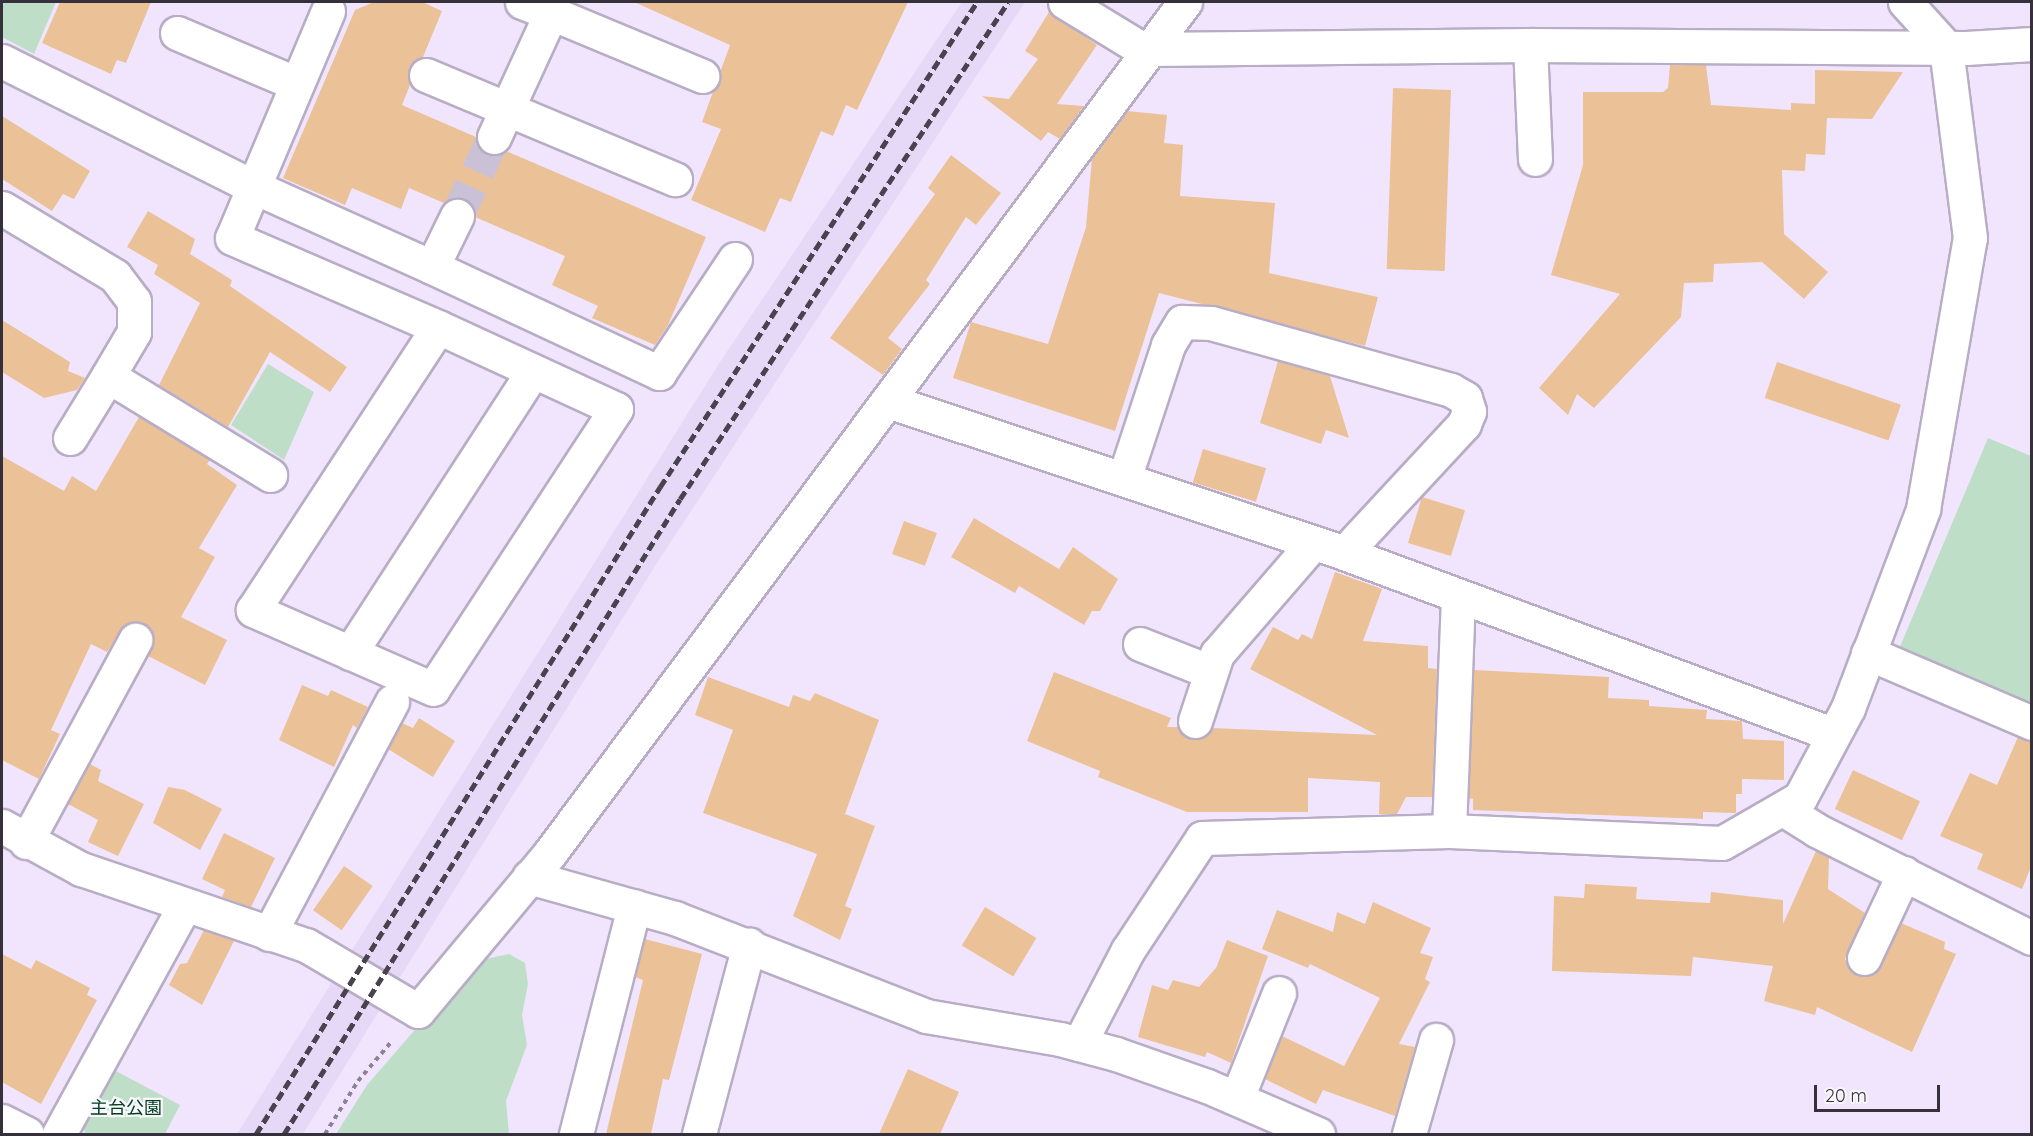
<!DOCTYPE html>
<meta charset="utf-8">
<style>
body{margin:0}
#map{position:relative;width:2033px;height:1136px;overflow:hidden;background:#f1e5fe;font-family:Quicksand,"Noto Sans JP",sans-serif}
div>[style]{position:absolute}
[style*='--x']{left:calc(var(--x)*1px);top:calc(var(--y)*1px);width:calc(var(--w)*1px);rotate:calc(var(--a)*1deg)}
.built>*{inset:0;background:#e6d8f7}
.green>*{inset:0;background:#bfdec8}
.building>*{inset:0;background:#ebc198;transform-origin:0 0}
.minor-tunnel>*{height:33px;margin-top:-16.5px;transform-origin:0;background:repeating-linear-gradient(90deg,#cbc1d7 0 33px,transparent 0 49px)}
.path>*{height:4px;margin-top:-2px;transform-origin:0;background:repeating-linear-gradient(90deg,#8c8394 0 4.5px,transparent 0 9px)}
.roads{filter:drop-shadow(2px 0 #b8adc4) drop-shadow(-2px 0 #b8adc4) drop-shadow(0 2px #b8adc4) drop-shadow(0 -2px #b8adc4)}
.minor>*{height:33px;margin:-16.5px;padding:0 16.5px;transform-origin:16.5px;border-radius:16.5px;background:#fff}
.rail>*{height:4.5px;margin-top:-2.25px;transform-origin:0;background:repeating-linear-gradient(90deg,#49434f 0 9px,transparent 0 13.5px)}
span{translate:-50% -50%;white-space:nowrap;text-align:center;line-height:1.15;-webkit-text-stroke:4.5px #f9f7fc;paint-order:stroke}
.park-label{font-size:18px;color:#004021}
.frame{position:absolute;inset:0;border:3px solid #35303a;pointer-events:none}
.scale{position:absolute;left:1814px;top:1085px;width:126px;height:27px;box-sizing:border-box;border:3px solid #35303a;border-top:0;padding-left:8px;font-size:18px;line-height:21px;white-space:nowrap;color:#35303a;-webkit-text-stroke:4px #f9f7fc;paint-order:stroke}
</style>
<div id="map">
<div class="built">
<div style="clip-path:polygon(962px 2px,1025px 2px,655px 566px,303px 1134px,237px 1134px,720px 362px)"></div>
</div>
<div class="green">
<div style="clip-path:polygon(2px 2px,56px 2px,34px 54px,2px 37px)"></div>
<div style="clip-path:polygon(268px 364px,314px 392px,284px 460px,231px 425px)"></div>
<div style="clip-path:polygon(1988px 438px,2031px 456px,2031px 705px,1899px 649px)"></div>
<div style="clip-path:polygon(509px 954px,525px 963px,528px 984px,522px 1015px,527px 1045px,506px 1101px,509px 1134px,336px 1134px,367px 1085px,452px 987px,480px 960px)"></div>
<div style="clip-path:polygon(114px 1070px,180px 1105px,165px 1134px,86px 1134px,83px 1128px)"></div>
</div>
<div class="building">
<div style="clip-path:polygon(60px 2px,151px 2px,126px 63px,117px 60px,111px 74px,42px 43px)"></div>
<div style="clip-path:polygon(374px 2px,422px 2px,442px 11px,423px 57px,409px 67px,410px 85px,402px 105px,476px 137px,478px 147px,487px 154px,496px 156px,506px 151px,706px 237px,668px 325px,655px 345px,592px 318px,598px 306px,552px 285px,565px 256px,475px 217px,473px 206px,465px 199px,455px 197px,444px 203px,409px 188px,401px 209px,352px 188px,345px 205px,283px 178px,355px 10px)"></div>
<div style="clip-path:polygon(634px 2px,908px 2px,857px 110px,846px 105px,833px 136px,821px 131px,791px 202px,780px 198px,765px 232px,691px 200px,721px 129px,702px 122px,730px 45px)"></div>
<div style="clip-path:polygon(1049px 12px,1097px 45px,1057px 104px,1084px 106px,1060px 139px,1048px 132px,1041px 141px,982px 96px,1009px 99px,1038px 59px,1025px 51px)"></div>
<div style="clip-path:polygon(1670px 65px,1706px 65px,1711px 105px,1791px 110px,1791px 103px,1815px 104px,1815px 70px,1903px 72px,1872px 119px,1827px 118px,1825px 155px,1806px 154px,1805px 171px,1782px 170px,1784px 234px,1828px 272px,1804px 299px,1762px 262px,1714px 264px,1713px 282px,1684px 283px,1681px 317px,1594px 408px,1577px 394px,1568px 415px,1539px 388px,1620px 294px,1551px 275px,1583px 165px,1583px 92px,1663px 92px,1668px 88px)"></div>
<div style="left:1393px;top:88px;width:58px;height:181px;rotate:2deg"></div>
<div style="clip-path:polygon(1127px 111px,1167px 115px,1164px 143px,1183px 145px,1180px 196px,1275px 203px,1269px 273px,1378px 297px,1365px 346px,1159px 293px,1115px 431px,953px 378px,971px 322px,1048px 344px,1086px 227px,1092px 158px)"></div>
<div style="clip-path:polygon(2px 116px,90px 171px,74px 199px,63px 194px,52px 211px,2px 179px)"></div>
<div style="clip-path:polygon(951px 155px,1001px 193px,976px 225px,966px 217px,926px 280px,930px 284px,888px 338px,902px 349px,883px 375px,830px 338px,935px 194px,928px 188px)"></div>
<div style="clip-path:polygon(148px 211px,195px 239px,190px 254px,232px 280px,230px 286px,347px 367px,330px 392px,270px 352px,228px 427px,159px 385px,200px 303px,154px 274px,158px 265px,127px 247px)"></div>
<div style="clip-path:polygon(2px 320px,70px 362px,68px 371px,85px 378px,77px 390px,44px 398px,2px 372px)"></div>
<div style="clip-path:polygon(1278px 361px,1330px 376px,1349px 438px,1326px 430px,1321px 444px,1260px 423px)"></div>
<div style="left:1777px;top:362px;width:131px;height:38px;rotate:19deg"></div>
<div style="clip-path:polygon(139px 417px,210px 460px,207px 464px,237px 485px,199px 548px,215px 557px,181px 617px,227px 640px,205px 685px,148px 656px,154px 639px,143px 623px,125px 624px,107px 652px,91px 644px,51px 730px,60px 734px,39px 779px,2px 760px,2px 456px,64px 491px,72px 476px,96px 491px)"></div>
<div style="left:1203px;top:449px;width:66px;height:35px;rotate:17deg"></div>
<div style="left:1422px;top:497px;width:45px;height:48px;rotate:17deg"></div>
<div style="clip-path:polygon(974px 518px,1059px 569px,1073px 547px,1118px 579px,1100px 611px,1092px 611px,1084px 625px,1019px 586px,1015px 593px,951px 557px)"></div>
<div style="left:904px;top:521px;width:35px;height:35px;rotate:20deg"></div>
<div style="clip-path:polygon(1335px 572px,1382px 589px,1363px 641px,1428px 646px,1428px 668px,1437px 669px,1432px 797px,1406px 797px,1397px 814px,1379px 814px,1380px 782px,1308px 778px,1308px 812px,1187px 812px,1098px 777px,1100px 771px,1027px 741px,1054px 672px,1171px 718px,1167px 727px,1178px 727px,1190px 739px,1199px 739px,1212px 728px,1377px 735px,1250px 669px,1273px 627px,1298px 640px,1302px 634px,1312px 639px)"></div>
<div style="clip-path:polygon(1474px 670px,1609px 677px,1608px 698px,1649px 700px,1649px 706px,1707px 710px,1706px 719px,1742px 721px,1743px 739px,1784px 741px,1784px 780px,1742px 779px,1742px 794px,1736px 794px,1736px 813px,1703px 812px,1703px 819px,1473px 810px,1473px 799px,1469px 798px)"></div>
<div style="clip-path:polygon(708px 677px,789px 707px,793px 695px,810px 701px,815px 693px,879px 720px,845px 814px,875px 826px,845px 906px,852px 909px,840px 940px,793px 916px,817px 854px,703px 813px,733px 730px,695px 715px)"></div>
<div style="clip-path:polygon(302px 685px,328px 696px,331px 690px,368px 707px,357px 728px,353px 725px,334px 767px,279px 740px)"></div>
<div style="clip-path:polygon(419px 718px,455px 741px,433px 777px,388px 749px,402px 723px,413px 728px)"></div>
<div style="clip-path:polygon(2018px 737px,2031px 741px,2031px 867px,2022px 889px,1977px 869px,1983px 854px,1940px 836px,1970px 773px,1997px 785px)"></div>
<div style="clip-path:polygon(90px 764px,101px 770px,98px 781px,144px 804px,118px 856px,88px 842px,98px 820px,68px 804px)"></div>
<div style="left:1853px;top:770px;width:74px;height:43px;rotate:25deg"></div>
<div style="clip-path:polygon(168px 787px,185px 790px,222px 809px,200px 850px,153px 823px)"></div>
<div style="clip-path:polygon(224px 833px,275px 858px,251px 907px,222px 897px,225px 890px,202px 879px)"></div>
<div style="clip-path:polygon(1816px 851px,1829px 857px,1828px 889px,1865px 913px,1845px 959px,1856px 975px,1875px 973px,1901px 923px,1945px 942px,1944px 949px,1956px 954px,1912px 1052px,1817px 1007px,1815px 1015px,1764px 1001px,1773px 966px,1693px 957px,1691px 976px,1552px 971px,1554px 896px,1584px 898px,1585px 884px,1637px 887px,1636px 899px,1710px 903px,1711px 892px,1783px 900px,1783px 924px)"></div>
<div style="left:344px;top:866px;width:35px;height:54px;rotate:35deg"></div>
<div style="clip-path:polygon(1373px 902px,1431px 928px,1420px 953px,1433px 957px,1425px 979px,1430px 982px,1399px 1044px,1415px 1047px,1395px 1116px,1323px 1090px,1316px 1104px,1265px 1079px,1282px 1036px,1344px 1066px,1380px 998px,1310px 964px,1308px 968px,1262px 949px,1277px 910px,1333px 932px,1337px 912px,1365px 924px)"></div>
<div style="left:985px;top:907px;width:60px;height:45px;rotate:31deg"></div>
<div style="clip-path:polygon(204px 930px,234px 941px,202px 1005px,169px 985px,180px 964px,187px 963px)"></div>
<div style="clip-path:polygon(645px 939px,702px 954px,669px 1080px,663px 1079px,651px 1134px,606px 1134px,643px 980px,635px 977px)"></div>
<div style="clip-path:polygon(1227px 940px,1268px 956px,1231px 1063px,1207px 1052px,1205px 1057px,1138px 1037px,1152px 985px,1168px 990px,1173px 980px,1199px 987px,1216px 968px)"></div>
<div style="clip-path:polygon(2px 954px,31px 969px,36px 960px,90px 988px,87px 995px,97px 1000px,41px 1104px,2px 1082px)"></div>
<div style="clip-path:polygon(908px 1069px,959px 1092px,940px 1134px,879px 1134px)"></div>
</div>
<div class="minor-tunnel">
<div style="--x:457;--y:216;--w:87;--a:-64.9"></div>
</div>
<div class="path">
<div style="--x:325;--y:1134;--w:62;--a:-58.1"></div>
<div style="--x:358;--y:1081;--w:52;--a:-49.6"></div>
</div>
<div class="roads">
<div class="minor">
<div style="--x:522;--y:2;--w:31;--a:21"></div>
<div style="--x:1065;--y:2;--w:84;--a:31.4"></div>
<div style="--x:1137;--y:46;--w:13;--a:13"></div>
<div style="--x:1150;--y:49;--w:380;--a:-0.6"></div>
<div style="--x:1530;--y:45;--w:436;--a:0.4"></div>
<div style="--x:1966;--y:48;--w:66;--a:-3.5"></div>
<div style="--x:328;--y:11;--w:246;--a:112.9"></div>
<div style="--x:232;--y:238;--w:224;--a:23.4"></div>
<div style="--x:438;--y:327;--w:196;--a:24.7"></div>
<div style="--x:616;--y:409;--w:334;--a:123.2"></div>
<div style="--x:433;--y:689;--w:197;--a:-156.3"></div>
<div style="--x:253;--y:610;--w:338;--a:-56.8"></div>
<div style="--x:177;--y:33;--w:130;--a:23"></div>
<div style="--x:1530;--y:45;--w:114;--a:87.5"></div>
<div style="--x:2;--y:61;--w:282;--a:26.6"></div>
<div style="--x:254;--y:187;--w:195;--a:24.2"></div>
<div style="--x:432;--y:267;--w:57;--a:-63.9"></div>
<div style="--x:426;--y:75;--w:270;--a:22.7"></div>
<div style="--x:494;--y:137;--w:136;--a:-65.3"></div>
<div style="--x:551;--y:13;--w:164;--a:22.6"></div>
<div style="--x:2;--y:208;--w:132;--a:31"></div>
<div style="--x:115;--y:276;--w:31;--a:53"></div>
<div style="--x:134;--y:301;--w:31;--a:90"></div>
<div style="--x:134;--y:332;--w:51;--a:120.6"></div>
<div style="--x:432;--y:267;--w:251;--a:25"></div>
<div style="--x:659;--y:373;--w:137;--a:-56.3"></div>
<div style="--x:888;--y:401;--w:481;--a:18.4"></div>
<div style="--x:1344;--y:553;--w:520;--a:20.35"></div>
<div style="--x:70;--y:438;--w:73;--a:-58.5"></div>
<div style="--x:108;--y:376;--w:190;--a:31.4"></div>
<div style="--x:1124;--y:479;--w:141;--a:-71.8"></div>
<div style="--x:1168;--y:345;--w:27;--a:-59"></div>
<div style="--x:1182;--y:322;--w:29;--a:2"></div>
<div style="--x:1211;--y:323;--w:249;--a:15.6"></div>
<div style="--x:1451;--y:390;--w:16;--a:30"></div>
<div style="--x:1465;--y:398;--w:14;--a:73"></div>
<div style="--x:1469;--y:411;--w:14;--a:111"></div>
<div style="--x:1464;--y:424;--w:176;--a:132.9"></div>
<div style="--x:1140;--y:644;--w:76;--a:21.5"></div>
<div style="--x:350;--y:653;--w:336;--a:-57"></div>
<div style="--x:1868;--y:653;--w:178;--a:23.1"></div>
<div style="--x:1195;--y:721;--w:71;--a:-71.8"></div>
<div style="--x:1217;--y:654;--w:147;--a:-49.1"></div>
<div style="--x:1783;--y:809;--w:39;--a:32"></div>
<div style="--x:1816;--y:830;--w:241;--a:26.6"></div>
<div style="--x:2;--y:826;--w:90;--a:28.6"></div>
<div style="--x:81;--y:869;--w:237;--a:18.7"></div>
<div style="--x:306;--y:945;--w:130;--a:30.5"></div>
<div style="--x:418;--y:1011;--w:206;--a:-50.1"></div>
<div style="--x:550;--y:853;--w:1062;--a:-53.27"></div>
<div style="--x:1449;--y:831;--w:233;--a:-87.8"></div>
<div style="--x:26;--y:842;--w:230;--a:-61.6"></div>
<div style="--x:529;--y:877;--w:152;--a:15.7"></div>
<div style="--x:675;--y:918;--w:269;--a:21.3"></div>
<div style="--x:926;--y:1016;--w:136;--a:9.7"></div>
<div style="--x:1060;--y:1039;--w:58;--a:15"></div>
<div style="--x:1116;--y:1054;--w:96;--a:19.4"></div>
<div style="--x:1207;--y:1086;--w:121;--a:23.4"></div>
<div style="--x:269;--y:934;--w:263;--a:-62.1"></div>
<div style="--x:1864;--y:958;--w:94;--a:-64.8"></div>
<div style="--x:1079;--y:1044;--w:106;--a:-62.5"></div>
<div style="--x:1128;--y:950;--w:134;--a:-56.5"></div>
<div style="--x:1202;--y:838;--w:247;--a:-1.6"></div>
<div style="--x:1449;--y:831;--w:273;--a:2.5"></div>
<div style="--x:1722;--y:843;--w:90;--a:-30"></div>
<div style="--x:1800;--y:798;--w:102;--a:-61.9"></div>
<div style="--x:1848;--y:708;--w:213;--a:-69.3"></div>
<div style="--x:1923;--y:509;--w:275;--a:-80.2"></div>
<div style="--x:1970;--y:238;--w:193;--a:-97.2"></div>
<div style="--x:1946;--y:47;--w:61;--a:-132.3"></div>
<div style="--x:1237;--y:1098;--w:113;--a:-68.2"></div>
<div style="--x:2;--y:1121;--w:28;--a:27"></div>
<div style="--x:59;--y:1134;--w:261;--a:-61.2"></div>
<div style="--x:576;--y:1134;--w:235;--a:-75.7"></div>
<div style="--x:699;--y:1134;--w:196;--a:-75.2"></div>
<div style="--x:1409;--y:1134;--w:98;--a:-74"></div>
</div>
</div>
<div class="rail">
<div style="--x:256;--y:1134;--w:763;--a:-58.02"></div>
<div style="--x:660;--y:487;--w:579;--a:-56.83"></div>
<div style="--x:284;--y:1134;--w:748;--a:-58.05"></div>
<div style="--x:680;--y:499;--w:595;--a:-56.58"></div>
</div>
<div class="park-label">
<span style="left:126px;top:1108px">主台公園</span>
</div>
<div class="frame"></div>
<div class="scale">20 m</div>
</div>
